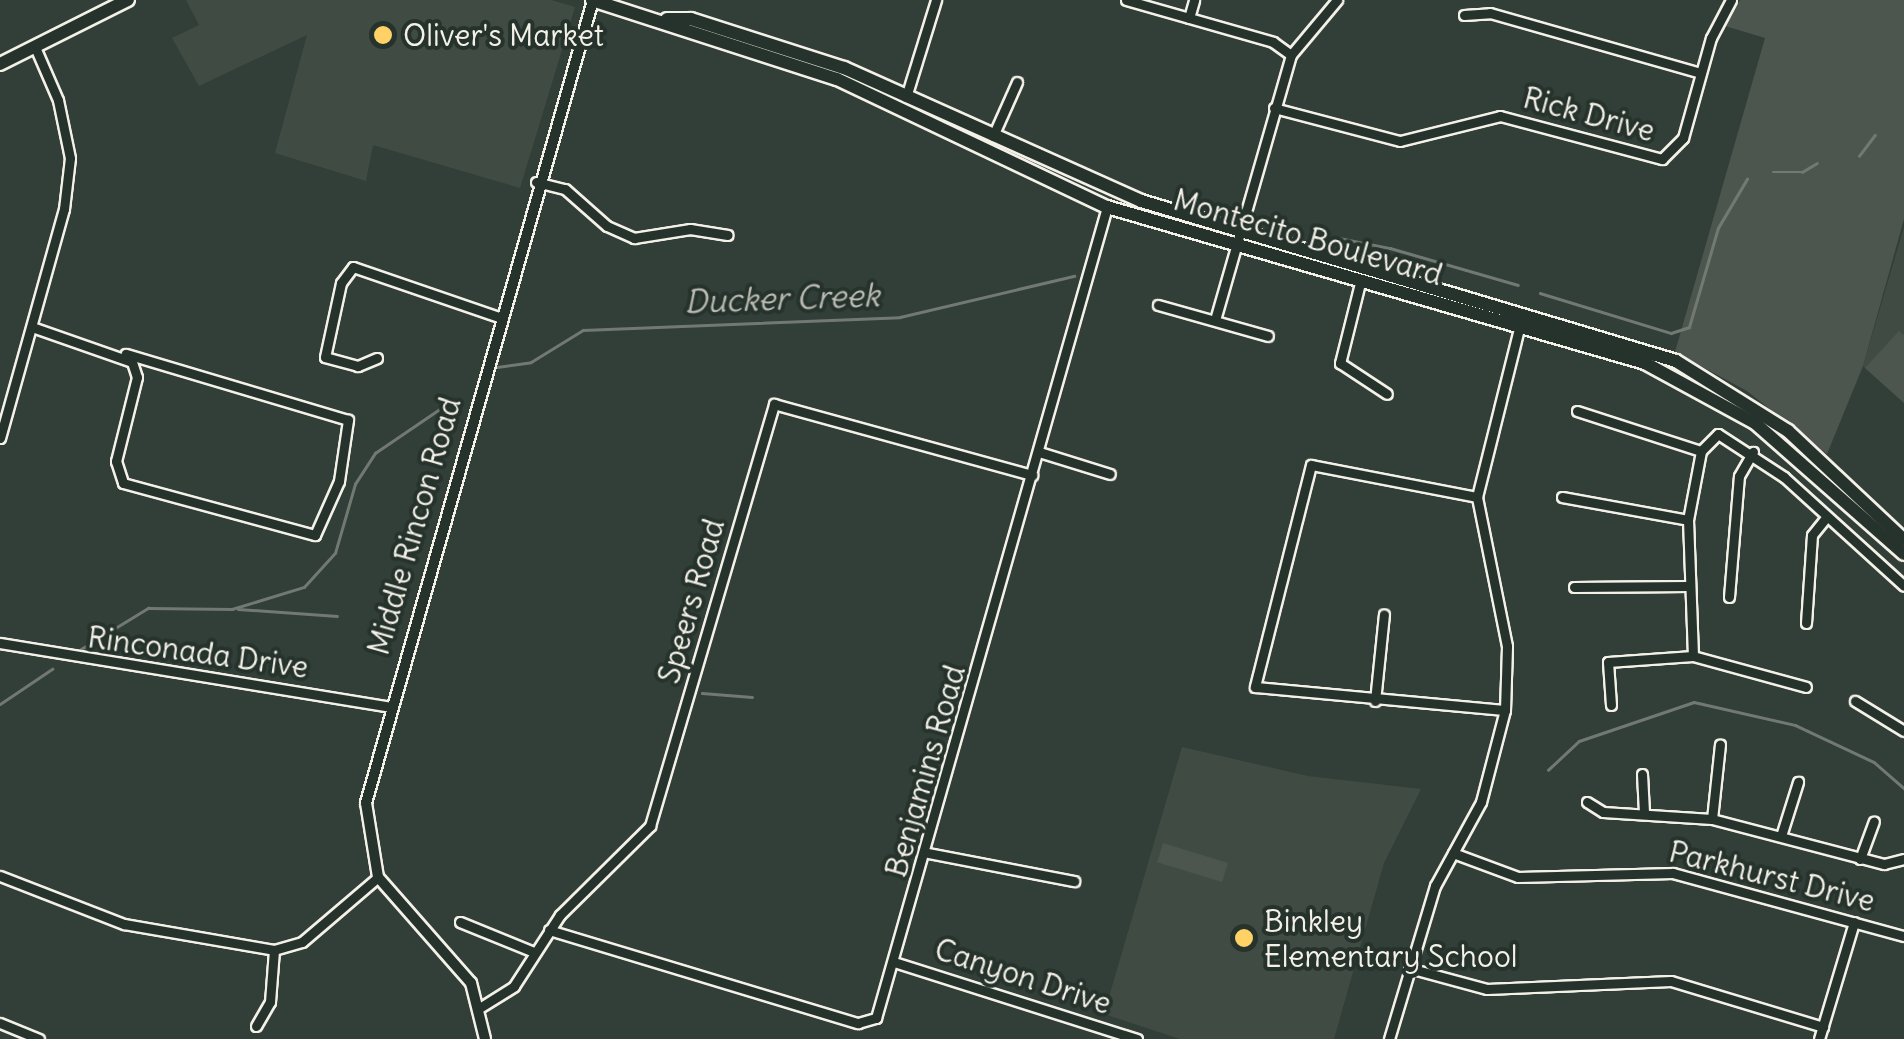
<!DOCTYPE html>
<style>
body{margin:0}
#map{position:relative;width:1904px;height:1039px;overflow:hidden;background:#323e38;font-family:Delius,sans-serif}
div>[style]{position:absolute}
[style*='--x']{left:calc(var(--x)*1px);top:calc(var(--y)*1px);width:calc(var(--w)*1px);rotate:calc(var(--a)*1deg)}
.built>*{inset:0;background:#404b44}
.green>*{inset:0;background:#4c564f;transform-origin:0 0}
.stream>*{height:2.5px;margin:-1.25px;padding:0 1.25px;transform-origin:1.25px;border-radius:1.25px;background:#727972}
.roads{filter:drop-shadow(2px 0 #f4f1e8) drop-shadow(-2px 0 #f4f1e8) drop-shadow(0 2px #f4f1e8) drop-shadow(0 -2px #f4f1e8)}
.minor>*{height:9px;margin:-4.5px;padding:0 4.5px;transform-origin:4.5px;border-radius:4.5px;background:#26332d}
.tertiary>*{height:10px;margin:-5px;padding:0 5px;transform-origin:5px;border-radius:5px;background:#26332d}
.secondary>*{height:12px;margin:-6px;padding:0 6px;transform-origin:6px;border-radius:6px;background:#26332d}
.dots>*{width:28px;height:28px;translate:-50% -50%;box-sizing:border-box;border:5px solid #26332d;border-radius:50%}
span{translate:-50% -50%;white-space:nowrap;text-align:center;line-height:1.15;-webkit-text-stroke:8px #26332d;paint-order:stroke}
.poi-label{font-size:30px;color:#f4f1e8}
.left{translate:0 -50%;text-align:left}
.street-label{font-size:30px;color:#f4f1e8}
.water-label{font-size:32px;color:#babbb3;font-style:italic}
</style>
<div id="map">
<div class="built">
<div style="clip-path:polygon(186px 0,551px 0,575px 7px,520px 188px,373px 145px,366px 181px,275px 153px,307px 35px,199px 86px,172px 38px,199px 25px)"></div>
<div style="clip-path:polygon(1904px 227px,1904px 403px,1863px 366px)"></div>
<div style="clip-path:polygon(1182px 747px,1308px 776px,1421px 789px,1384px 863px,1334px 1039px,1180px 1039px,1104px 1014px)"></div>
</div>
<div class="green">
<div style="clip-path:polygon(1740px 0,1904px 0,1904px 219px,1863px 366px,1827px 454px,1747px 391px,1675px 352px,1765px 38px,1725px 26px)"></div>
<div style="clip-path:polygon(1899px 331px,1904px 335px,1904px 403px,1865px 368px)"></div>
<div style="left:1163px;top:843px;width:68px;height:20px;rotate:17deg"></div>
</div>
<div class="stream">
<div style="--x:1859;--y:156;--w:26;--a:-53"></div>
<div style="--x:1773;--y:172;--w:29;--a:0"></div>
<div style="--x:1802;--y:172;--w:17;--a:-31"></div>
<div style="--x:1324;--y:244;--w:16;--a:-22"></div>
<div style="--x:1339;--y:238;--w:52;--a:11.1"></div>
<div style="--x:1390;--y:248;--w:133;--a:16.1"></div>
<div style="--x:1540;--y:293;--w:137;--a:17"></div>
<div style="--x:1671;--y:333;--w:19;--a:-18"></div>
<div style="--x:1689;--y:327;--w:103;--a:-73.7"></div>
<div style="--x:1718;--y:228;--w:57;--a:-59.4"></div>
<div style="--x:497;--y:367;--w:34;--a:-8"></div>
<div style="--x:531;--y:362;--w:61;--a:-31.6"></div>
<div style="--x:583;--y:330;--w:317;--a:-2.3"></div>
<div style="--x:900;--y:317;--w:179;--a:-13.3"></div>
<div style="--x:238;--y:609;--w:99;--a:4"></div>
<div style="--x:81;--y:649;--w:79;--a:-31.5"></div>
<div style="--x:148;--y:608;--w:84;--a:0.7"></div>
<div style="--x:232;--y:609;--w:75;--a:-17"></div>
<div style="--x:304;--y:587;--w:46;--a:-47.6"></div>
<div style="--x:335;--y:553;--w:72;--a:-73.8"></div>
<div style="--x:355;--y:484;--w:37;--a:-57"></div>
<div style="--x:375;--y:453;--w:91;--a:-34.2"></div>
<div style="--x:702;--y:693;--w:50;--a:4.6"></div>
<div style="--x:0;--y:704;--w:63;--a:-33.9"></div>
<div style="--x:1548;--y:770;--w:42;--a:-43.1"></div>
<div style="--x:1579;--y:741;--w:121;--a:-18.7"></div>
<div style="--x:1694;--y:702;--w:104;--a:12.8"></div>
<div style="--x:1795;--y:725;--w:87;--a:25.1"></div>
<div style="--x:1874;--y:762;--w:40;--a:41"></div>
</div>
<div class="roads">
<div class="minor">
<div style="--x:1126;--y:0;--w:153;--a:15.9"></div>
<div style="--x:1273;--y:42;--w:22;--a:36"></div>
<div style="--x:1464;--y:15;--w:26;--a:-4"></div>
<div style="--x:1490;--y:13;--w:219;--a:15.9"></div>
<div style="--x:1189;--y:18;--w:19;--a:-74"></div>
<div style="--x:906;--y:97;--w:102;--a:-72.8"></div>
<div style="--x:1274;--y:108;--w:130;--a:14.7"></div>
<div style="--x:1400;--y:141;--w:103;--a:-14"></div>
<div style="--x:1500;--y:116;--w:168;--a:14.9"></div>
<div style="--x:1662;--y:159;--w:30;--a:-45"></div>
<div style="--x:1683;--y:138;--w:104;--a:-74.4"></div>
<div style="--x:1711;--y:38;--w:43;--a:-62.2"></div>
<div style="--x:993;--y:136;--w:59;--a:-66"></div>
<div style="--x:536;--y:182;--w:30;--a:14"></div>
<div style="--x:565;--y:189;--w:56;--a:41.4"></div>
<div style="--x:607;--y:226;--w:30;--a:24"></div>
<div style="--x:634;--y:238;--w:57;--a:-9.1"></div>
<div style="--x:690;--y:229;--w:38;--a:9"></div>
<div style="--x:1361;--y:279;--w:87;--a:104"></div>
<div style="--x:1340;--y:363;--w:56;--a:33.4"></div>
<div style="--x:1158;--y:305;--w:114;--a:15.7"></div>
<div style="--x:1215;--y:320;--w:276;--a:-74"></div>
<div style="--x:1291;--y:55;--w:72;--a:-50.1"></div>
<div style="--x:32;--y:327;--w:106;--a:19.3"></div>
<div style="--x:132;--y:362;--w:16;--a:72"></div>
<div style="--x:137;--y:377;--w:87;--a:104"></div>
<div style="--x:116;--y:461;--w:23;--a:72"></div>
<div style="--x:123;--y:483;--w:199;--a:15.2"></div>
<div style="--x:315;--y:535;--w:59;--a:-66"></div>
<div style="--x:339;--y:481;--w:62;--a:-81.6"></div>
<div style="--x:348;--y:420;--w:232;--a:-163.4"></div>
<div style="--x:377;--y:358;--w:21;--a:157"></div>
<div style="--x:358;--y:366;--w:34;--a:-165"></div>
<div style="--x:325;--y:357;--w:76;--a:-77.8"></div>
<div style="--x:341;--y:283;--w:20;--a:-53"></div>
<div style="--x:353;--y:267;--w:154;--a:18.9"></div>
<div style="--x:1577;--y:411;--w:130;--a:17.9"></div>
<div style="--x:0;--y:438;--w:238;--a:-74.4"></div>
<div style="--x:64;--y:209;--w:51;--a:-83.3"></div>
<div style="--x:70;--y:158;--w:59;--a:-101.7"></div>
<div style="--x:58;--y:100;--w:58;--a:-113.5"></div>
<div style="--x:1039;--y:452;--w:74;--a:17.2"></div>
<div style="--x:1477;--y:497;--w:169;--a:-169.1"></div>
<div style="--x:1311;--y:465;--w:229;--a:104.2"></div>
<div style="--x:1255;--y:687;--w:251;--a:5.3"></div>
<div style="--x:1562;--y:497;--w:128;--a:10.3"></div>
<div style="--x:1574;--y:587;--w:114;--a:-0.5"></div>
<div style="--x:1729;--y:597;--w:121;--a:-85.3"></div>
<div style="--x:1739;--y:476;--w:28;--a:-60"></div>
<div style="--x:1806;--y:623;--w:88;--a:-86.1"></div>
<div style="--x:1812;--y:535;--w:21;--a:-51"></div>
<div style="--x:0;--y:643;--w:395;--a:9.3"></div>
<div style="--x:1693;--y:656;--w:136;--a:-92.1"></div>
<div style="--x:1688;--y:520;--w:70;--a:-79.3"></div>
<div style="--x:1701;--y:451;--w:24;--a:-45"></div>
<div style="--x:1718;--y:434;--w:79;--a:33.1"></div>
<div style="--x:1784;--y:477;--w:162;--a:42.2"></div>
<div style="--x:1375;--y:701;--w:87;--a:-84.1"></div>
<div style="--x:1855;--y:701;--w:57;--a:31.5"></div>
<div style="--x:1611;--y:705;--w:43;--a:-94"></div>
<div style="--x:1608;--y:662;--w:85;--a:-4"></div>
<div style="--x:1693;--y:656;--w:117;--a:15.3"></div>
<div style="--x:1642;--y:774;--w:39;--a:87"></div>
<div style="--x:1587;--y:802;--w:19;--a:32"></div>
<div style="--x:1603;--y:812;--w:109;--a:3.7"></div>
<div style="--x:1712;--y:819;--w:178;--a:14.7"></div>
<div style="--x:1884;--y:864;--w:21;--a:-14"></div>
<div style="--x:1712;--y:819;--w:75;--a:-83.9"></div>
<div style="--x:1781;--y:836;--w:57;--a:-72.5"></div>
<div style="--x:928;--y:853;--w:149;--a:10.9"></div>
<div style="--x:1453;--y:853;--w:69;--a:20.3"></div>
<div style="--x:1518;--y:877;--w:155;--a:-1.5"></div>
<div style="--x:1673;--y:873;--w:239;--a:15.3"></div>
<div style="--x:1860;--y:859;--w:40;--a:-69.8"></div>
<div style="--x:0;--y:876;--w:133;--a:21.2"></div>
<div style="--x:124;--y:924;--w:152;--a:9.8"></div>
<div style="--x:274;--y:950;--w:29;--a:-16"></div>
<div style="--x:302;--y:942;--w:100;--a:-40.5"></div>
<div style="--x:460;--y:922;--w:80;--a:22.1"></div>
<div style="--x:549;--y:930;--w:323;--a:16.8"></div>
<div style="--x:858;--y:1023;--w:19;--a:-16"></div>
<div style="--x:876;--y:1018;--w:843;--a:-74.1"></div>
<div style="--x:894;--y:962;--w:255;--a:17.6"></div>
<div style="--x:1409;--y:968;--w:81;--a:15.1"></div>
<div style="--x:1487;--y:989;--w:184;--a:-2.5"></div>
<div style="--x:1671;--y:981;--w:159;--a:16.8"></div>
<div style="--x:481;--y:1007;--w:39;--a:-32"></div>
<div style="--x:514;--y:986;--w:85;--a:-57.1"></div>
<div style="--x:560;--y:915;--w:127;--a:-44.7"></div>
<div style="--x:650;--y:826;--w:440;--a:-73.6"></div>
<div style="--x:774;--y:404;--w:268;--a:15.4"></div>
<div style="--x:0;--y:1023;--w:42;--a:22.3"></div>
<div style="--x:256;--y:1026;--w:28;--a:-60"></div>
<div style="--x:270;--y:1002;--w:52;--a:-85.6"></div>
<div style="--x:1389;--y:1039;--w:160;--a:-73.3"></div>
<div style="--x:1435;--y:886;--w:96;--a:-61.3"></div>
<div style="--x:1481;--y:802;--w:95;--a:-75.4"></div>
<div style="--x:1505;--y:710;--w:64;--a:-88.2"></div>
<div style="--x:1507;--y:646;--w:152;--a:-101.4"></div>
<div style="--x:1477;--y:497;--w:178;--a:-76"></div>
<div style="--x:1819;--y:1039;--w:122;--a:-73.3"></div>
</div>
<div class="tertiary">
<div style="--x:485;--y:1039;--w:58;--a:-104"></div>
<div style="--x:471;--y:983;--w:141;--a:-131.3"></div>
<div style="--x:378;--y:877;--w:75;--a:-99.2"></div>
<div style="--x:366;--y:803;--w:834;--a:-74.21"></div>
</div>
<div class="secondary">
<div style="--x:592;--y:0;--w:257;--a:17.9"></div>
<div style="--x:837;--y:79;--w:299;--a:25.4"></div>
<div style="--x:1107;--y:207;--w:560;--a:16.17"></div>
<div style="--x:1645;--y:363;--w:125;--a:28.6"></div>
<div style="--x:1755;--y:423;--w:198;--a:41.3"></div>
<div style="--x:667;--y:19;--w:24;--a:0"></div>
<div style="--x:691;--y:19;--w:161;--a:17.8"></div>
<div style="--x:844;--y:68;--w:325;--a:24.1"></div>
<div style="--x:1141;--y:201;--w:558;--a:16.65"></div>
<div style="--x:1676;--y:361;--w:132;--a:32"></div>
<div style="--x:1788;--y:431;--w:159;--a:43.2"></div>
<div style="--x:0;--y:64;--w:143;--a:-26.6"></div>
</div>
</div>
<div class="dots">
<div style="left:383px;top:35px;background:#ffd166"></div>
<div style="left:1244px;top:938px;background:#ffd166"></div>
</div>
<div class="poi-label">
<span class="left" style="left:403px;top:35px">Oliver's Market</span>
<span class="left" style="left:1264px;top:938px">Binkley<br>Elementary School</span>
</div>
<div class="street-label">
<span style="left:1589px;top:114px;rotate:15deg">Rick Drive</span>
<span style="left:1308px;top:237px;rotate:16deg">Montecito Boulevard</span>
<span style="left:414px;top:526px;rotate:-74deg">Middle Rincon Road</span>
<span style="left:691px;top:601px;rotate:-74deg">Speers Road</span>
<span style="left:198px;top:652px;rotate:8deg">Rinconada Drive</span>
<span style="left:925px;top:771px;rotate:-74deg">Benjamins Road</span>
<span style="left:1772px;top:876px;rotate:14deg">Parkhurst Drive</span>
<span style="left:1023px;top:976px;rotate:18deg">Canyon Drive</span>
</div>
<div class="water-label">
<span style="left:782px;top:299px;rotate:-2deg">Ducker Creek</span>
</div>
</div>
